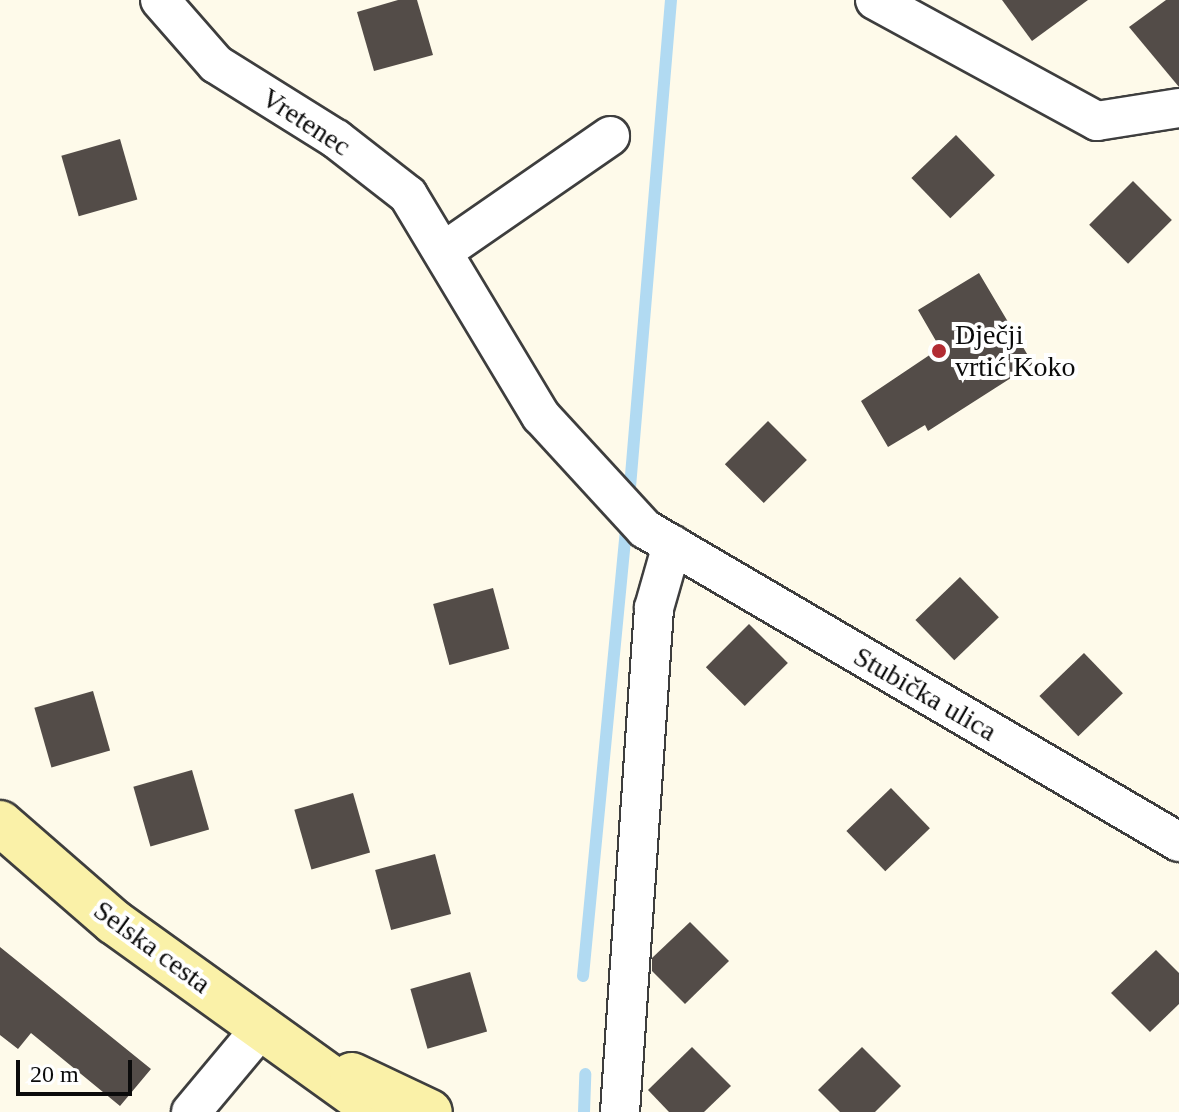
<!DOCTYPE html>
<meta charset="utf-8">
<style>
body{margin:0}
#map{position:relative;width:1179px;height:1112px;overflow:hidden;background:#fefaea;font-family:Georgia,serif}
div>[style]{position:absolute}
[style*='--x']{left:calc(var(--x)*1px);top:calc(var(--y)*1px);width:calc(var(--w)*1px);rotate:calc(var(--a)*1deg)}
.stream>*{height:12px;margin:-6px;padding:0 6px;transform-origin:6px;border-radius:6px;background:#b1daf2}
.building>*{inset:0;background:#534c48;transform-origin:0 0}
.roads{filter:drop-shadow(2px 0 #3e3e3e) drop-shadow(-2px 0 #3e3e3e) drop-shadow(0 2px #3e3e3e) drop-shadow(0 -2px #3e3e3e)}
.minor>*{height:38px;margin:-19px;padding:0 19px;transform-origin:19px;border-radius:19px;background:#fff}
.secondary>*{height:44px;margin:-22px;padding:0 22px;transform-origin:22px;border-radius:22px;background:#faf1a8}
.dots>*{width:22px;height:22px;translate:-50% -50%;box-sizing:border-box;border:4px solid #fff;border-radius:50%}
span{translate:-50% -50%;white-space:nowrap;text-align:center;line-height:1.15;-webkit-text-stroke:8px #fff;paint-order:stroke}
.street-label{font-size:28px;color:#0b0b0b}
.poi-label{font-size:28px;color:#0b0b0b}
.left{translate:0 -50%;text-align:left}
.scale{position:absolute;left:16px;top:1060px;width:116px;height:36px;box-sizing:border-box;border:4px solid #0b0b0b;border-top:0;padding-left:10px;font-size:24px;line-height:28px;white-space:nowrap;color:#0b0b0b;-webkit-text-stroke:6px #fff;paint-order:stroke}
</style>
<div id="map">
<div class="stream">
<div style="--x:629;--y:499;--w:501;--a:-85.19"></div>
<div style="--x:583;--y:976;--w:456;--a:-84.5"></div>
<div style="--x:584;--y:1112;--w:38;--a:-88"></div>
</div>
<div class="building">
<div style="clip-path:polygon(398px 0,417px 0,433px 55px,374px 71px,357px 12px)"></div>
<div style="clip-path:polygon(1002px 0,1088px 0,1032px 41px)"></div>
<div style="clip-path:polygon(1166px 0,1179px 0,1179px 87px,1129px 27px)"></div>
<div style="left:956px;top:135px;width:56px;height:62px;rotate:46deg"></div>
<div style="left:120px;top:139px;width:63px;height:61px;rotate:74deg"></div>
<div style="left:1133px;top:181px;width:55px;height:62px;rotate:45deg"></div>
<div style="clip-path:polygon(979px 273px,1033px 364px,928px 431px,925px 425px,888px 447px,861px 401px,940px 348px,918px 310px)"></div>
<div style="left:768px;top:421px;width:55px;height:61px;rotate:45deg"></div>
<div style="left:960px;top:577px;width:56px;height:62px;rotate:46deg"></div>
<div style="left:493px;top:588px;width:63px;height:62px;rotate:75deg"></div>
<div style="left:749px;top:624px;width:55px;height:61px;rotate:45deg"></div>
<div style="left:1084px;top:653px;width:56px;height:62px;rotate:46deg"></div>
<div style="left:93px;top:691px;width:62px;height:61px;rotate:74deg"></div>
<div style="left:192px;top:770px;width:62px;height:61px;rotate:74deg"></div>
<div style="left:891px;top:788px;width:56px;height:62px;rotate:46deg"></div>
<div style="left:353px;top:793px;width:62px;height:61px;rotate:74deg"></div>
<div style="left:435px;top:854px;width:62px;height:62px;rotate:75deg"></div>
<div style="clip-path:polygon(690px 922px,729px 961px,685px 1004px,652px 971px,652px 958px)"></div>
<div style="clip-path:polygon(0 947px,151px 1069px,120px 1106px,31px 1033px,18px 1049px,0 1035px)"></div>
<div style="clip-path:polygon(1156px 950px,1179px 973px,1179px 1004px,1150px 1032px,1111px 993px)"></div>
<div style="left:470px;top:972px;width:62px;height:62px;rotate:74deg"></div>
<div style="clip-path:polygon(692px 1047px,731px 1086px,704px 1112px,669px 1112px,648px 1090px)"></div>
<div style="clip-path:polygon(862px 1047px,901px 1086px,875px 1112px,840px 1112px,818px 1090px)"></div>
</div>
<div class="roads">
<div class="minor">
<div style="--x:160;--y:0;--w:85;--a:48.8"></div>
<div style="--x:216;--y:64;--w:142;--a:32"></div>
<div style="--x:336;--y:139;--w:91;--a:37.9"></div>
<div style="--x:408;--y:195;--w:258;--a:59"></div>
<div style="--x:541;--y:416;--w:154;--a:47.4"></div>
<div style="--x:645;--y:529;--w:619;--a:30.38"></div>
<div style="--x:875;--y:0;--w:253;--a:28.6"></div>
<div style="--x:1097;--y:121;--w:83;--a:-9"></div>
<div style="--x:444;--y:251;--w:202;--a:-34.7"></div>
<div style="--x:191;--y:1112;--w:112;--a:-50.1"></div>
<div style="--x:620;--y:1112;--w:505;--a:-86.14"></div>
<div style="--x:654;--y:608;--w:66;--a:-74.1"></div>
</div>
<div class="secondary">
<div style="--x:0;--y:823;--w:151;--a:41"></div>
<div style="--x:114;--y:922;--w:325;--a:35.7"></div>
<div style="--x:352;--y:1075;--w:86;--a:25.4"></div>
</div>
</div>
<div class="dots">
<div style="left:939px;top:351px;background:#b22c33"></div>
</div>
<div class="street-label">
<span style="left:306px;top:122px;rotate:33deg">Vretenec</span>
<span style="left:925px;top:694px;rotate:30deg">Stubička ulica</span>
<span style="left:152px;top:947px;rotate:36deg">Selska cesta</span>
</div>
<div class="poi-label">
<span class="left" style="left:955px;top:351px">Dječji<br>vrtić Koko</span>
</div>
<div class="scale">20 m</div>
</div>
